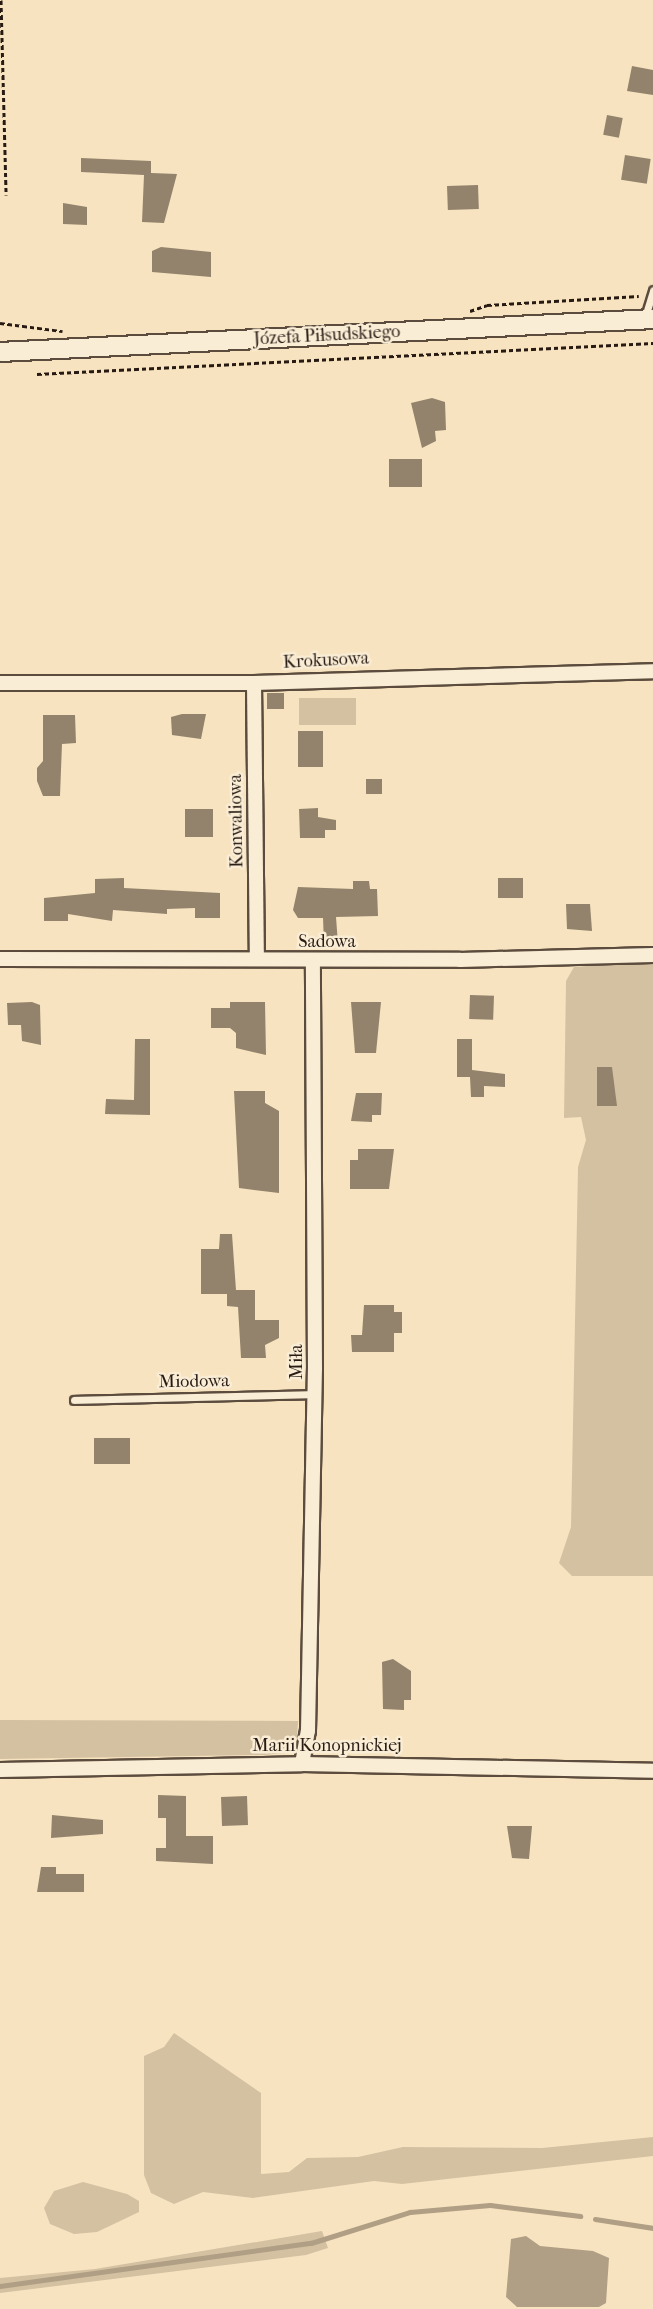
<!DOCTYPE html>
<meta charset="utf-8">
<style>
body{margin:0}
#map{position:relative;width:653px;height:2309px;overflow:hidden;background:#f7e3bf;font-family:"IM FELL French Canon",serif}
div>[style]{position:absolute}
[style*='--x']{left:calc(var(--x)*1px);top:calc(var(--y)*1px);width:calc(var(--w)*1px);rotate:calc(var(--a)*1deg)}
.green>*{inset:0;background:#d4c1a2;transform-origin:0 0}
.water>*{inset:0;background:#b09f85}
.stream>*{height:5px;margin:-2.5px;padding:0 2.5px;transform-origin:2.5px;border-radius:2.5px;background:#b09f85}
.building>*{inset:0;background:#93836c;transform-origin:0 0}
.path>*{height:3px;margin-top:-1.5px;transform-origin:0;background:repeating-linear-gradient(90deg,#271a13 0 4.5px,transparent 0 7.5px)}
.roads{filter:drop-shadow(2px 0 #5b4c3e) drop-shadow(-2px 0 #5b4c3e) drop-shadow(0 2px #5b4c3e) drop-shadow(0 -2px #5b4c3e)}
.lane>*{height:7px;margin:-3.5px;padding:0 3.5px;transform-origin:3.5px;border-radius:3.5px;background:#faedd5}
.street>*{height:14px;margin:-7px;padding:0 7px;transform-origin:7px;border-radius:7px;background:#faedd5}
.secondary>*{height:18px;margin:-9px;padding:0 9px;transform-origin:9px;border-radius:9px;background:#faedd5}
span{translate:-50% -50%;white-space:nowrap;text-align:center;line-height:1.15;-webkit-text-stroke:5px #faedd5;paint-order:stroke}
.street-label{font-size:18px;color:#271a13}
</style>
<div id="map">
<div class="green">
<div style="left:356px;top:698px;width:27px;height:57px;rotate:90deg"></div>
<div style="clip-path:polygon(653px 961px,653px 1576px,572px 1576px,559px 1563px,571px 1527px,578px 1167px,586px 1140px,581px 1117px,564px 1118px,566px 981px,574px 967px)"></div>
<div style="clip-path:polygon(0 1720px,298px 1721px,297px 1737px,286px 1753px,264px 1755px,0 1759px)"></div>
<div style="clip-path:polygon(174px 2033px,261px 2093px,261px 2174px,289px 2172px,307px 2158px,358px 2157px,403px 2147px,542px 2148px,653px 2137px,653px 2156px,402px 2184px,374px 2181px,253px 2198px,203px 2192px,174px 2204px,151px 2193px,144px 2175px,144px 2056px,164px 2047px)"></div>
<div style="clip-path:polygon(83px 2182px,127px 2194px,139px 2201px,139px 2212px,97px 2232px,74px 2234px,50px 2224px,44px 2208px,54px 2191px)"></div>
<div style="clip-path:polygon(322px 2231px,328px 2248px,306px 2255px,0 2293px,0 2278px,95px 2269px)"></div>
</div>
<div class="water">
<div style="clip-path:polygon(526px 2236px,540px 2246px,593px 2251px,609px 2258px,606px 2303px,599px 2307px,517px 2307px,506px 2297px,511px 2239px)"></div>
</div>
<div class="stream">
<div style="--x:595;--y:2219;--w:59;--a:8.8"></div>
<div style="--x:0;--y:2286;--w:314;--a:-7.9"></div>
<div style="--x:311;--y:2243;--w:104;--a:-17.4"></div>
<div style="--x:410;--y:2212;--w:80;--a:-5"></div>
<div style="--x:490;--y:2205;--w:91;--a:7"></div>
</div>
<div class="building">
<div style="clip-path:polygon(632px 66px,653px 70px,653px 95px,627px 91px)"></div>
<div style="left:607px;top:115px;width:16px;height:20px;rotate:11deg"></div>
<div style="left:625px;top:155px;width:26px;height:25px;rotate:9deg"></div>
<div style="clip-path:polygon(81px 158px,151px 161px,151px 173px,177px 174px,164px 223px,142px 222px,144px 175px,81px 172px)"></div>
<div style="left:478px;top:185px;width:24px;height:31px;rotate:88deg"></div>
<div style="clip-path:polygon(63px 203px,87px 207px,87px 225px,63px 224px)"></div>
<div style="clip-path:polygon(161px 247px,211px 252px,211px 277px,152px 272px,152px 251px)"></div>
<div style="clip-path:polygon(432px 398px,445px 402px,446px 430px,435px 431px,436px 441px,422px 448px,411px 403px)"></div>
<div style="left:389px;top:459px;width:33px;height:28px"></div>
<div style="left:267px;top:693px;width:17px;height:16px"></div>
<div style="clip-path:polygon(182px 714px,206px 714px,201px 739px,172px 735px,171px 717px)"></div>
<div style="clip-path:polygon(43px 715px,75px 715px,76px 743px,62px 744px,60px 796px,43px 796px,37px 781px,37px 768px,43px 761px)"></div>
<div style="left:298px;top:731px;width:25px;height:36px"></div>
<div style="left:366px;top:779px;width:16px;height:15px"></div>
<div style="clip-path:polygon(318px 808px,318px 817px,336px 820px,336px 830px,325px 830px,325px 838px,300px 838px,299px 809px)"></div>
<div style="left:185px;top:809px;width:28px;height:28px"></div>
<div style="clip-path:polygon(124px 878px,124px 888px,220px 893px,220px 918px,195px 918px,195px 908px,167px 909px,167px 914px,113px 910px,112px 921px,68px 914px,68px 921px,44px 921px,44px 898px,95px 893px,95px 879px)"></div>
<div style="left:498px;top:878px;width:25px;height:20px"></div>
<div style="clip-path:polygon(353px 881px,369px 881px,370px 889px,377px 889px,378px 916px,336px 917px,338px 944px,324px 944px,323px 918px,298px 918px,293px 910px,298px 887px,353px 889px)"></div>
<div style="clip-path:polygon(566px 904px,590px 904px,592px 931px,567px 929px)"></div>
<div style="left:470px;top:995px;width:24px;height:24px;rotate:2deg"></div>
<div style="clip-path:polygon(32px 1002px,40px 1005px,41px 1045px,22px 1041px,21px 1025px,8px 1025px,7px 1003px)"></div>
<div style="clip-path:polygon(230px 1002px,265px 1002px,266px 1055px,236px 1048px,236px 1033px,230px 1028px,211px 1028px,211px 1008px,230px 1008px)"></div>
<div style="clip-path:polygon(351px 1002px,381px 1002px,376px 1053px,355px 1053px)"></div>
<div style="clip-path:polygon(135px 1039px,150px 1039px,150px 1115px,105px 1114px,106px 1099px,134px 1100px)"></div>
<div style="clip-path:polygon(457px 1039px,472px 1039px,472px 1070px,505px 1074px,505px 1087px,484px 1086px,484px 1097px,471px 1097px,470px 1077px,457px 1077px)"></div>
<div style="clip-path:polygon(597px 1067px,612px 1067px,617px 1106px,597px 1106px)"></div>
<div style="clip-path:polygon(234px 1091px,265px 1091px,265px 1103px,279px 1111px,279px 1193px,239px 1188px)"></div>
<div style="clip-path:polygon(356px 1093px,382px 1093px,381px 1115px,372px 1115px,372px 1122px,351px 1121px)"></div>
<div style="clip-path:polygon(358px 1149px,394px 1149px,389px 1189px,350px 1189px,350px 1160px,358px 1160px)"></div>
<div style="clip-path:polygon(220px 1234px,232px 1234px,236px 1290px,255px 1290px,255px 1320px,279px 1320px,279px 1338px,265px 1345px,266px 1358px,241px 1358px,238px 1307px,227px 1306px,227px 1294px,201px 1294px,201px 1249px,219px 1249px)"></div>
<div style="clip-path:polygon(364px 1305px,394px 1305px,394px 1312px,402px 1312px,402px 1333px,394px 1333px,394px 1352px,352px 1352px,351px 1335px,362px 1335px)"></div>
<div style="left:94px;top:1438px;width:36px;height:26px"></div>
<div style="clip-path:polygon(393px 1659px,411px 1671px,411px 1700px,404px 1700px,404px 1710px,383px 1709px,382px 1662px)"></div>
<div style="clip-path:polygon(158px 1795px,186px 1796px,186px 1836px,213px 1836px,213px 1864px,156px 1861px,156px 1848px,166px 1848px,166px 1818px,158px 1818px)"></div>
<div style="left:247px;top:1796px;width:29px;height:26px;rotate:88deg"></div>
<div style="clip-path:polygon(52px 1815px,103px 1820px,103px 1834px,51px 1838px)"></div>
<div style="clip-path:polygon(507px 1826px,532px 1826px,529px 1859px,512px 1858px)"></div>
<div style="clip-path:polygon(41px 1867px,56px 1867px,56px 1874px,84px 1874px,84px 1892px,37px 1892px)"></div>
</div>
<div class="path">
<div style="--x:1;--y:0;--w:195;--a:88.5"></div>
<div style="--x:470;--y:311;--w:18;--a:-19"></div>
<div style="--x:487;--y:305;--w:152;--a:-3.4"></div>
<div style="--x:0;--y:323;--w:63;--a:7.4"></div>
<div style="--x:37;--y:374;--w:617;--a:-2.88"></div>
</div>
<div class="roads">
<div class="lane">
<div style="--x:645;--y:317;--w:28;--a:-73"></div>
<div style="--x:74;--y:1400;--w:241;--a:-1.4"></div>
</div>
<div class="street">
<div style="--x:0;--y:683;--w:254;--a:0"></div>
<div style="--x:254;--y:683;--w:399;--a:-1.7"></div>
<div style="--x:254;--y:683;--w:276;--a:89.4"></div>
<div style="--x:0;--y:959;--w:460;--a:0.1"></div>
<div style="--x:460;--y:960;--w:193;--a:-1.5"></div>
<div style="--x:302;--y:1764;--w:34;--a:-80"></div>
<div style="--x:308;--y:1731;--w:362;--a:-88.9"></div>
<div style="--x:315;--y:1369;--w:408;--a:-90.3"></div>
<div style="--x:0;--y:1770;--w:302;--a:-1.1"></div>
<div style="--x:302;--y:1764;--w:351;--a:1.1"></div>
</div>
<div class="secondary">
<div style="--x:0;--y:352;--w:654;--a:-2.89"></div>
</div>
</div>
<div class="street-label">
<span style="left:327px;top:336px;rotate:-3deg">Józefa Piłsudskiego</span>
<span style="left:326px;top:661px;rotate:-3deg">Krokusowa</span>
<span style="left:237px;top:821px;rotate:-91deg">Konwaliowa</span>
<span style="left:327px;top:942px">Sadowa</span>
<span style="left:297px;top:1362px;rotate:-90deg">Miła</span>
<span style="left:194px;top:1382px;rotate:-1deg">Miodowa</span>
<span style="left:327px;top:1746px">Marii Konopnickiej</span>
</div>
</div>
